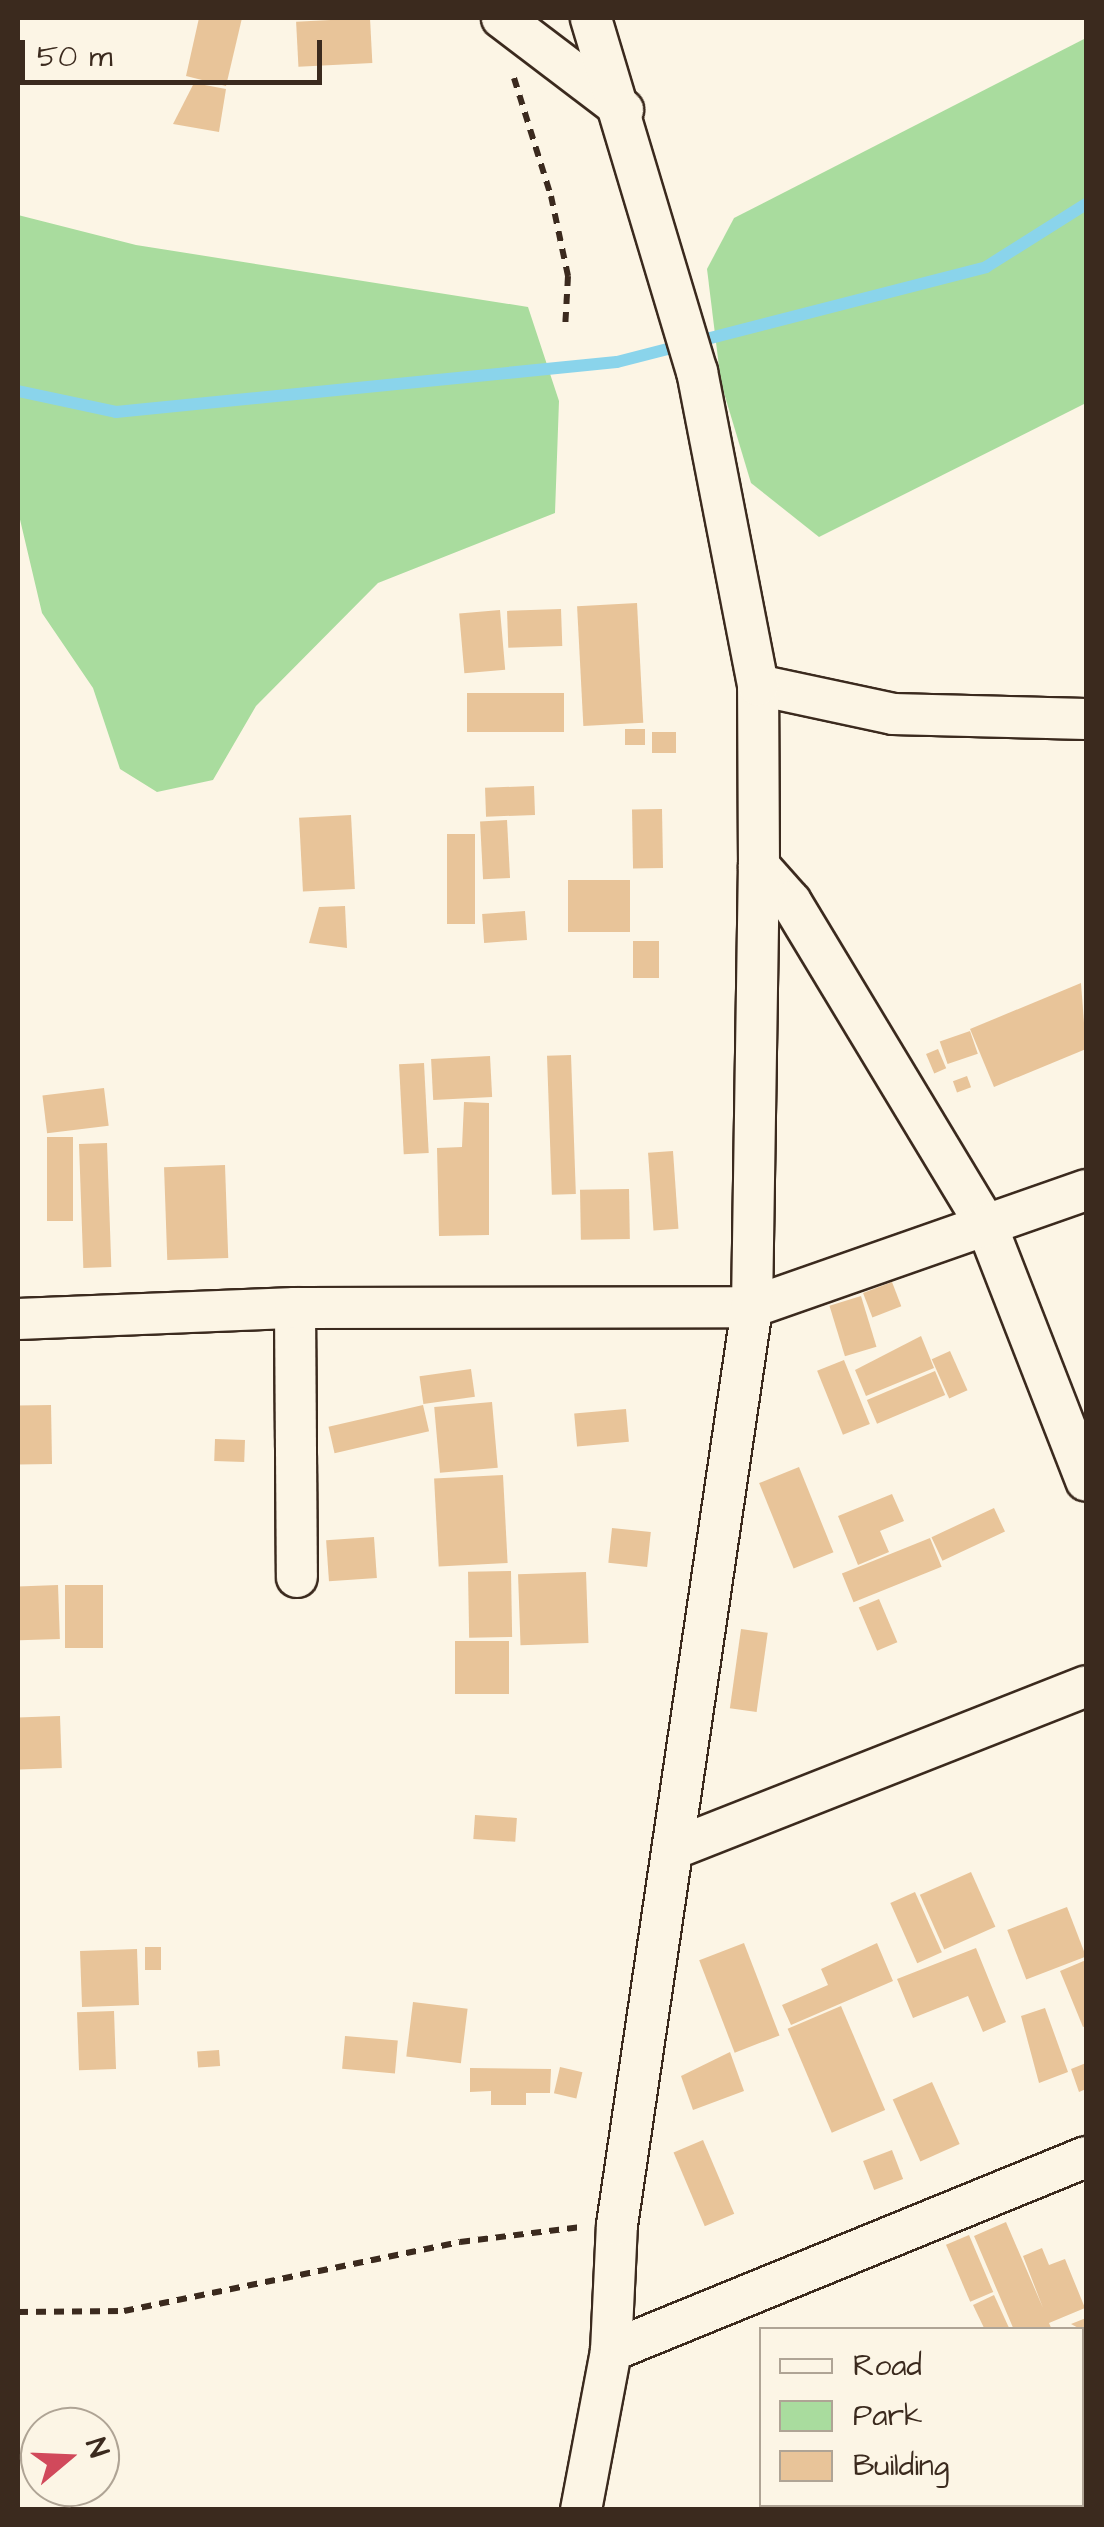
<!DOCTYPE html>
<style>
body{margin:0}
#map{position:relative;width:1104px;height:2527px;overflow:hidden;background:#fcf5e5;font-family:"Architects Daughter",sans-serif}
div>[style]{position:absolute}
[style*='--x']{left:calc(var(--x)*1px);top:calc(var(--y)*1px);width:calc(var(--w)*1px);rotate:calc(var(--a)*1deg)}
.green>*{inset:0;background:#a9dc9e}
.stream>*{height:12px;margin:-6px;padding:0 6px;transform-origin:6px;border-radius:6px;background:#8ad4eb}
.building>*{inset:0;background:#e8c499;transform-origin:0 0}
.path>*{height:6px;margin-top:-3px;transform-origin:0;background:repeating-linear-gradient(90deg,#3b2a1e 0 10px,transparent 0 18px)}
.roads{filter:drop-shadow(2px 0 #3b2a1e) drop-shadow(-2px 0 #3b2a1e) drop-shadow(0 2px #3b2a1e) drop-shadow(0 -2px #3b2a1e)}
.minor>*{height:40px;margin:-20px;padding:0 20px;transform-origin:20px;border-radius:20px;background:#fcf5e5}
span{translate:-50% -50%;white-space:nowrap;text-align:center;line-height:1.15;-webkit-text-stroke:8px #fcf5e5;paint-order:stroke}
.frame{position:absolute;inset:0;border:20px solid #3b2a1e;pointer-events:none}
.legend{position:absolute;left:759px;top:2327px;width:325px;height:180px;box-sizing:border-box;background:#fcf5e5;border:2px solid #afa495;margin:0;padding:12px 18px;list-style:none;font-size:30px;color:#3b2a1e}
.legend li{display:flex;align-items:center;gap:20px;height:50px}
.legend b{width:50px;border:2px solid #afa495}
.north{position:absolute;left:20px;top:2407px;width:100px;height:100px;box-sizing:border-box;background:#fcf5e5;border:2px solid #afa495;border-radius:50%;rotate:71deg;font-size:28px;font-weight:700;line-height:40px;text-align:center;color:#3b2a1e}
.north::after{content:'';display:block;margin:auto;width:35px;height:45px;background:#d1495b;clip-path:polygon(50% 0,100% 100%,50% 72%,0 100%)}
.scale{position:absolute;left:20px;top:40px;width:302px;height:45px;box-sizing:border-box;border:5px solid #3b2a1e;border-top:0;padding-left:12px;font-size:30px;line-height:35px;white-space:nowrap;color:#3b2a1e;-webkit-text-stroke:8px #fcf5e5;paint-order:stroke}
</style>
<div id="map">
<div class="green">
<div style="clip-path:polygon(1086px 38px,1086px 403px,819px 537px,751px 483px,721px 383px,707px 269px,734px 218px)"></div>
<div style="clip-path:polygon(18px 215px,136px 245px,528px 307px,559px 401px,555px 513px,378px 583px,256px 706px,213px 780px,157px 792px,120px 769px,93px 688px,42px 613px,18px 511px)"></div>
</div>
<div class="stream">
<div style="--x:18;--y:391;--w:100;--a:12.1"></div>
<div style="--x:116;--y:412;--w:503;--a:-5.7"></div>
<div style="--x:617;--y:362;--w:381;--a:-14.4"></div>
<div style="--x:986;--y:267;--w:118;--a:-32.2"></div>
</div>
<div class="building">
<div style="clip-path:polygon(199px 18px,242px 18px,226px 86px,186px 76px)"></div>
<div style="left:370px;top:18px;width:45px;height:74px;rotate:87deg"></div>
<div style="clip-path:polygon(194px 83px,226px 89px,219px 132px,173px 124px)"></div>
<div style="left:637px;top:603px;width:120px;height:60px;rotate:87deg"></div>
<div style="left:561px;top:609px;width:37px;height:54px;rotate:88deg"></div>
<div style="left:500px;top:610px;width:60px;height:41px;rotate:85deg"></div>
<div style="left:467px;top:693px;width:97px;height:39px"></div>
<div style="left:625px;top:729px;width:20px;height:16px"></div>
<div style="left:676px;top:732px;width:21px;height:24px;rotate:90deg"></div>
<div style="left:534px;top:786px;width:29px;height:49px;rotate:88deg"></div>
<div style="left:662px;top:809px;width:59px;height:30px;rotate:89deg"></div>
<div style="left:351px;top:815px;width:74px;height:52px;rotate:87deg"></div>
<div style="left:507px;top:820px;width:58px;height:27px;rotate:87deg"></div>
<div style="left:447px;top:834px;width:28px;height:90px"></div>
<div style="left:630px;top:880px;width:52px;height:62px;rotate:90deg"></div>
<div style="clip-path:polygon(345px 906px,347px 948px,309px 943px,319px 907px)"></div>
<div style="left:525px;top:911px;width:29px;height:43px;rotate:86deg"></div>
<div style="left:633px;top:941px;width:26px;height:37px"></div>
<div style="clip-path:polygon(1081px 983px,1086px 1049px,994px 1087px,970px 1029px)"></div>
<div style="left:970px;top:1031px;width:24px;height:32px;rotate:71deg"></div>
<div style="left:938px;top:1049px;width:21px;height:13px;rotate:67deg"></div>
<div style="left:571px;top:1055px;width:139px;height:24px;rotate:88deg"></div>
<div style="left:490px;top:1056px;width:41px;height:59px;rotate:87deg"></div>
<div style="left:424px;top:1063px;width:90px;height:25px;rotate:87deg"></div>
<div style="left:967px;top:1076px;width:12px;height:15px;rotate:70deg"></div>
<div style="left:104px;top:1088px;width:38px;height:62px;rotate:83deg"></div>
<div style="clip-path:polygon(464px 1102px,489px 1103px,489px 1235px,439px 1236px,437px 1148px,462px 1147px)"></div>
<div style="left:47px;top:1137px;width:26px;height:84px"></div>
<div style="left:107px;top:1143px;width:124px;height:28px;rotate:88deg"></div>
<div style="left:673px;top:1151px;width:78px;height:25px;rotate:86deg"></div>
<div style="left:225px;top:1165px;width:93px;height:61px;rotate:88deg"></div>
<div style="left:629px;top:1189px;width:50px;height:49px;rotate:89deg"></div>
<div style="left:892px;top:1282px;width:26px;height:31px;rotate:69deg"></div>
<div style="left:861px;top:1296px;width:53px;height:33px;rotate:73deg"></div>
<div style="clip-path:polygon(921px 1336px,934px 1368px,866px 1396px,855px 1370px)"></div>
<div style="left:950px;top:1351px;width:43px;height:20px;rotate:66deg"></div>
<div style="left:844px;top:1360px;width:69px;height:29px;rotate:68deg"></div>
<div style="left:471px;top:1369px;width:28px;height:52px;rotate:82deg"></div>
<div style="left:935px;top:1371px;width:26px;height:74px;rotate:67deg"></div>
<div style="left:492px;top:1402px;width:66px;height:58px;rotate:85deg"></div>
<div style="left:51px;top:1405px;width:59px;height:33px;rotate:89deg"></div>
<div style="left:423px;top:1405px;width:27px;height:97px;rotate:77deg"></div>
<div style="left:626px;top:1409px;width:33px;height:52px;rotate:85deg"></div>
<div style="left:215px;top:1439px;width:30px;height:22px;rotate:2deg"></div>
<div style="left:799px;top:1467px;width:92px;height:43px;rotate:68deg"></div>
<div style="left:503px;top:1475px;width:88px;height:69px;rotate:87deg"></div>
<div style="clip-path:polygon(892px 1494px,904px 1521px,880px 1531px,889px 1552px,858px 1565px,838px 1516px)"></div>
<div style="left:994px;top:1508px;width:26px;height:69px;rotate:65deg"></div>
<div style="left:612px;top:1528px;width:39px;height:35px;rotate:6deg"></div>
<div style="left:374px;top:1537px;width:41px;height:48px;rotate:86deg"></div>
<div style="left:930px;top:1538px;width:31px;height:95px;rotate:68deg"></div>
<div style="left:511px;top:1571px;width:66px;height:43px;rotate:89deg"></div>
<div style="left:586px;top:1572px;width:71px;height:68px;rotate:88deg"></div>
<div style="left:58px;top:1585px;width:54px;height:40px;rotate:88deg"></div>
<div style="left:103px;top:1585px;width:63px;height:38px;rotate:90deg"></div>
<div style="left:879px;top:1599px;width:47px;height:22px;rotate:67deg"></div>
<div style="left:741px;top:1629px;width:27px;height:80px;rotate:8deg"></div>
<div style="left:455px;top:1641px;width:54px;height:53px"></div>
<div style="left:60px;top:1716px;width:52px;height:42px;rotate:88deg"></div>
<div style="left:475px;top:1815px;width:42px;height:24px;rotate:4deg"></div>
<div style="left:971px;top:1872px;width:60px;height:56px;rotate:66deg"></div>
<div style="left:915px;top:1892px;width:66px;height:27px;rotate:66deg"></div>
<div style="left:1067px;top:1907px;width:53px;height:64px;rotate:69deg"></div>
<div style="left:744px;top:1943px;width:99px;height:48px;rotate:69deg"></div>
<div style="clip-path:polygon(877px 1943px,893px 1981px,791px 2025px,782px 2005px,828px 1985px,821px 1969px)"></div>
<div style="left:145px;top:1947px;width:16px;height:23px"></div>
<div style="clip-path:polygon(976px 1948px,1006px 2022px,983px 2032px,968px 1996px,913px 2018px,897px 1979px)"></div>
<div style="left:137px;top:1949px;width:56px;height:57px;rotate:88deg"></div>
<div style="clip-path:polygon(1086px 1960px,1086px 2026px,1083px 2027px,1060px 1971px)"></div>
<div style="left:413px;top:2002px;width:55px;height:55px;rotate:7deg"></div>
<div style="left:841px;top:2006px;width:113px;height:58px;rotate:67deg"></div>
<div style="clip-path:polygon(1045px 2008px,1068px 2072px,1039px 2083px,1021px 2016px)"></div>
<div style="left:114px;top:2011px;width:58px;height:37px;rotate:88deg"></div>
<div style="left:345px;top:2036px;width:53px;height:33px;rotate:5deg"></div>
<div style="left:219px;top:2050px;width:16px;height:22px;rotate:86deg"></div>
<div style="clip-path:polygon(730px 2052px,744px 2091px,693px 2110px,681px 2076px)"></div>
<div style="clip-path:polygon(1086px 2063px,1086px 2089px,1079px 2092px,1071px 2069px)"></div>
<div style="left:560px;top:2067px;width:23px;height:27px;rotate:13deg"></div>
<div style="clip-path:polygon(470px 2068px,551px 2069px,550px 2093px,526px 2093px,526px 2105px,491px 2105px,491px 2091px,470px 2092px)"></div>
<div style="left:932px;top:2082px;width:68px;height:43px;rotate:66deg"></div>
<div style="left:703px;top:2140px;width:80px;height:32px;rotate:67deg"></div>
<div style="left:892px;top:2150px;width:31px;height:31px;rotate:69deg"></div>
<div style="clip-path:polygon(1006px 2222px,1043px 2308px,1023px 2256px,1042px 2248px,1049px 2265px,1065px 2259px,1085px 2308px,1049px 2323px,1052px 2330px,1014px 2330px,974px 2236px)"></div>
<div style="left:969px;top:2235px;width:62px;height:25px;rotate:67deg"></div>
<div style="clip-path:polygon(994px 2295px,1010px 2330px,985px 2330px,973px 2305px)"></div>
<div style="clip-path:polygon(1086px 2318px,1086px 2363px,1082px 2330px,1071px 2324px)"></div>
<div style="clip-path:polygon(828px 2504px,862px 2504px,864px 2510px,816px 2510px)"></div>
<div style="left:993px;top:2504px;width:34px;height:6px"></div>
</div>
<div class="path">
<div style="--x:514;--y:78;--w:124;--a:72.6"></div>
<div style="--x:551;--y:196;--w:82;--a:78"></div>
<div style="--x:568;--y:276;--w:53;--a:93.2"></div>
<div style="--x:18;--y:2312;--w:106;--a:-0.5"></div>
<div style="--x:124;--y:2311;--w:343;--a:-11.6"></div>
<div style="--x:460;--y:2242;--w:122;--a:-7.1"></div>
</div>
<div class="roads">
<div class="minor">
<div style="--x:502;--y:18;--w:152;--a:37.2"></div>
<div style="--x:758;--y:685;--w:138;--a:12.1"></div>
<div style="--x:893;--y:714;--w:193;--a:1.5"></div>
<div style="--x:759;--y:866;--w:48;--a:48.4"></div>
<div style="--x:791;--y:902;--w:382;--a:58.9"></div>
<div style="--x:988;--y:1229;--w:270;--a:68.7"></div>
<div style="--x:295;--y:1308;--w:269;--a:89.6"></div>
<div style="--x:18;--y:1319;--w:277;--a:-2.3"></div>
<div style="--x:295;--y:1308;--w:457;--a:-0.1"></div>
<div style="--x:752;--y:1307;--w:354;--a:-19.3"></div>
<div style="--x:673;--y:1849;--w:444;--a:-21.5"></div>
<div style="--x:611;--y:2351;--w:513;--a:-22.22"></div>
<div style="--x:581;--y:2510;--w:162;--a:-79.3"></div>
<div style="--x:611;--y:2351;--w:126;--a:-87.3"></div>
<div style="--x:617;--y:2225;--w:928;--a:-81.63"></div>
<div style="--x:752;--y:1307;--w:441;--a:-89.1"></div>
<div style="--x:759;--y:866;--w:181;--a:-90.3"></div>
<div style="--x:758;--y:685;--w:319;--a:-101"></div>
<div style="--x:697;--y:372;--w:370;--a:-106.7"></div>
</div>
</div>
<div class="frame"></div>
<ul class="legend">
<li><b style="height:12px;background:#fcf5e5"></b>Road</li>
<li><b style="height:28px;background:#a9dc9e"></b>Park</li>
<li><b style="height:28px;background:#e8c499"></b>Building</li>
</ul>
<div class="north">N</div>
<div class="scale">50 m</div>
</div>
